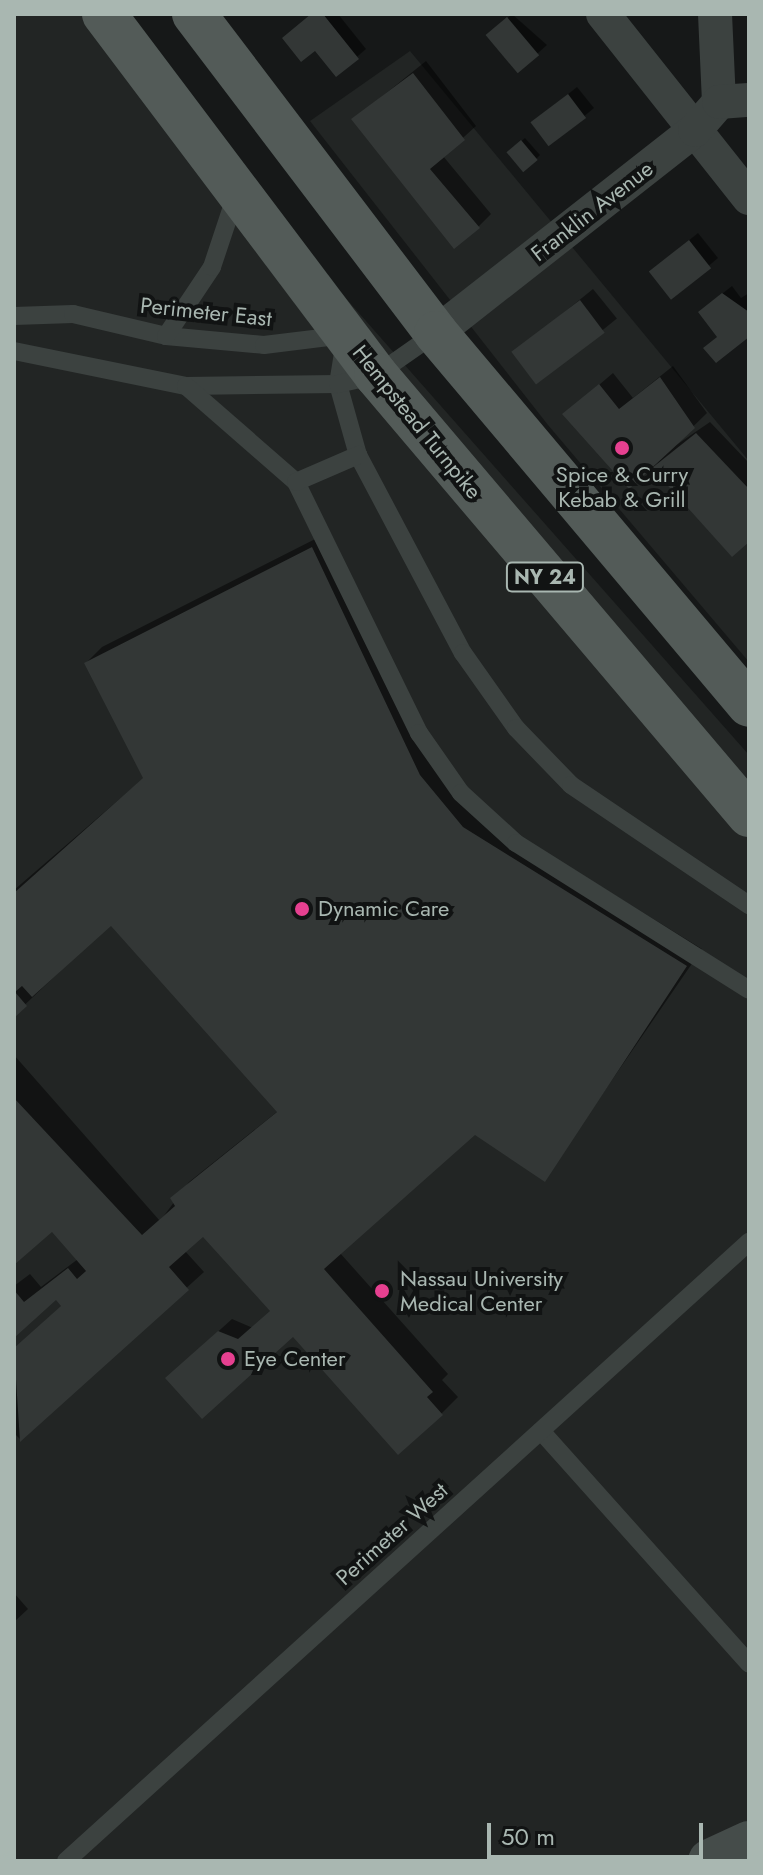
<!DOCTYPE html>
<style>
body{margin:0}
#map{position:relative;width:763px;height:1875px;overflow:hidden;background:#161818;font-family:Jost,sans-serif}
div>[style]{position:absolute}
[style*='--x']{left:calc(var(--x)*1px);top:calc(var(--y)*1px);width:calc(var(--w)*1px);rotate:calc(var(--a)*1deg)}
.built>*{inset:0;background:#222524}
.shadow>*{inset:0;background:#0007;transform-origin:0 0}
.building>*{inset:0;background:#333736;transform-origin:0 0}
.service>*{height:18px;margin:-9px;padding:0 9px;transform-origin:9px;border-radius:9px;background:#3c4240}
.minor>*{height:34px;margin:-17px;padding:0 17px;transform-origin:17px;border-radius:17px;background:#3c4240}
.secondary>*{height:44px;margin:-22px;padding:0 22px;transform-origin:22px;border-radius:22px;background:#454c4a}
.primary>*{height:44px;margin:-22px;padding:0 22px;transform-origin:22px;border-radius:22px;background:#535b58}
.dots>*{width:22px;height:22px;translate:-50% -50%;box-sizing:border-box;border:4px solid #111313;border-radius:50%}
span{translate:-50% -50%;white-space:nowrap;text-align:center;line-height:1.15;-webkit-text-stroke:8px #111313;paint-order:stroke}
.shield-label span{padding:2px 6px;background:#111313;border:2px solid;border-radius:6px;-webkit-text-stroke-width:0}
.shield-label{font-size:20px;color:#a9b7b1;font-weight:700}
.street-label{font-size:22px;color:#a9b7b1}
.poi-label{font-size:22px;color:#a9b7b1}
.left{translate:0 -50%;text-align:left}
.frame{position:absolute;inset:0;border:16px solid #a9b7b1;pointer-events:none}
.scale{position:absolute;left:487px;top:1823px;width:216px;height:36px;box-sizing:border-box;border:4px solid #a9b7b1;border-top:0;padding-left:10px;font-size:24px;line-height:28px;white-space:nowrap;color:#a9b7b1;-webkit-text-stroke:6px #111313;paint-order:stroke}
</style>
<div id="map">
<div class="built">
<div style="clip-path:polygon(95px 14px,749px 755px,749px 1828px,683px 1861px,14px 1861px,14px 16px)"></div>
<div style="clip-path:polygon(410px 51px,749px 461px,749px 662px,548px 425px,310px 121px)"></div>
</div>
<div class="shadow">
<div style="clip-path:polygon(312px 14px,338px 14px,366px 49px,337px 74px)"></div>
<div style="clip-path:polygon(512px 14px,547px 45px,518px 71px,497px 27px)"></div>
<div style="clip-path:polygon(426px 61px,476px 126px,443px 156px,491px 214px,478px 227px,354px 119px)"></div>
<div style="clip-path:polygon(577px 87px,594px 108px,551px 144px,542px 115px)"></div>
<div style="clip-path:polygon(525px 138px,540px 155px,536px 159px,508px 152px)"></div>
<div style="clip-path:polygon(698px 233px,718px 258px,673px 296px,661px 263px)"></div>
<div style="clip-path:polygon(732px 286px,741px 298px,749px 293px,749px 334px,719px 336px,709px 304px)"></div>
<div style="left:593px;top:289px;width:38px;height:101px;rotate:51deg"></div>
<div style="clip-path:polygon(673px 366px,707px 413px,669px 450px,710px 422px,749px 463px,749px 539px,732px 554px,652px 465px,565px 414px,613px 373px,633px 398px)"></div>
<div style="clip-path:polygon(329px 532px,436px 758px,479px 811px,702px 949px,544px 1179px,474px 1133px,340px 1253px,448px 1374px,442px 1380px,458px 1397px,441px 1414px,293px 1334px,181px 1365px,232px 1319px,253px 1328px,272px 1311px,203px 1234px,185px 1251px,204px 1272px,20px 1439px,14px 1433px,14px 1349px,63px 1305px,56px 1298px,14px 1335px,14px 1286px,30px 1274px,41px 1287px,78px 1259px,52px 1229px,14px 1262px,14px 1055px,160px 1221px,189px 1182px,278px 1111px,111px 923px,14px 1015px,14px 890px,144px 778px,86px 663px,102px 647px)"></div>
<div style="clip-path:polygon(14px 1593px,28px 1609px,14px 1622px)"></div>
</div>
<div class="building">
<div style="clip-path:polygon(311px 14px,323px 14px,359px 59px,336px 77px,315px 51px,301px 62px,282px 38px)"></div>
<div style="left:507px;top:17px;width:50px;height:28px;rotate:50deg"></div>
<div style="clip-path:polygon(413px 73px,465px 140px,430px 169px,480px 228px,454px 249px,351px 119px)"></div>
<div style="left:568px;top:94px;width:30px;height:47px;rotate:53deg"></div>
<div style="left:521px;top:140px;width:26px;height:19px;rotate:50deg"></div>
<div style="left:689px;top:240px;width:36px;height:51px;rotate:52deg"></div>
<div style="clip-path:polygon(722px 293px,749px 312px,749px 337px,716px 363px,703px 348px,717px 337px,698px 312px)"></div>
<div style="left:580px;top:300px;width:41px;height:86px;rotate:53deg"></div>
<div style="clip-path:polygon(660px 377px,695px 428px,629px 489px,562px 414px,599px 384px,619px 409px)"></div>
<div style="clip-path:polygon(696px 433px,749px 489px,749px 542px,732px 557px,652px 468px)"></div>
<div style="clip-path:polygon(312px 547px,420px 775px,463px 827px,687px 966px,545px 1182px,475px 1135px,324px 1269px,433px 1392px,427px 1397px,443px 1415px,398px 1455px,293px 1337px,202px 1419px,165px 1378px,218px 1331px,238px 1339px,270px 1311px,203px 1237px,169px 1267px,189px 1290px,20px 1442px,14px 1348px,61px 1306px,56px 1300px,14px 1338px,14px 1290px,24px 1302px,68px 1268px,77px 1279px,86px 1271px,52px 1232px,14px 1265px,14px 1098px,142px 1235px,175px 1206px,170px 1198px,277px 1112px,111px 926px,32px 997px,22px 986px,15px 992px,27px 1006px,14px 1018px,14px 893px,143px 778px,84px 663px)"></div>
</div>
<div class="service">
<div style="--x:14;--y:316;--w:59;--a:-1.9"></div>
<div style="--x:73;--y:314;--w:96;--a:13.3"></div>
<div style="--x:166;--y:336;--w:98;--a:5.2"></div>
<div style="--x:264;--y:345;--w:83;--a:-7"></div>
<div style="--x:346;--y:335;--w:50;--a:99.3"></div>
<div style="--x:338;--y:384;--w:74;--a:74.3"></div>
<div style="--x:358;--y:455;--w:224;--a:62.1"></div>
<div style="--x:463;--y:653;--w:92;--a:54.8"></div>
<div style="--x:516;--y:728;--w:79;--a:46"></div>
<div style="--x:571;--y:785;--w:215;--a:34"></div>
<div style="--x:166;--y:336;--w:83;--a:-56.3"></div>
<div style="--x:212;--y:267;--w:76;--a:-71.6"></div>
<div style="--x:14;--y:351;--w:176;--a:11.5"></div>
<div style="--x:186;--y:386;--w:152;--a:-0.8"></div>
<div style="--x:338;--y:384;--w:39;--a:-13"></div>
<div style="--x:376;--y:375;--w:73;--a:-35"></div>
<div style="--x:186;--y:386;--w:146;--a:41.1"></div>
<div style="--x:296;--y:482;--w:280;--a:63.9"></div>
<div style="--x:419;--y:733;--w:73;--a:55"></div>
<div style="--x:461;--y:793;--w:74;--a:42.3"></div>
<div style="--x:516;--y:843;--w:275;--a:32.2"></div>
<div style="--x:296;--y:482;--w:68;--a:-23.5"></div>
<div style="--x:541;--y:1431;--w:312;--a:48.2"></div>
<div style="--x:66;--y:1861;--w:922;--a:-42.19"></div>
</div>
<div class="minor">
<div style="--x:603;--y:14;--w:235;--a:51.6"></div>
<div style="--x:715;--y:14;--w:88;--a:87.4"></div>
<div style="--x:436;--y:333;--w:329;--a:-38.1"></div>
<div style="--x:695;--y:130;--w:37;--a:-49"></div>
<div style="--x:719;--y:102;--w:30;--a:-4"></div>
</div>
<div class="secondary">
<div style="--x:710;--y:1861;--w:43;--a:-24.8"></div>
</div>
<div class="primary">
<div style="--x:104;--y:14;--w:452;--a:53"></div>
<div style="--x:376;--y:375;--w:577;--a:49.71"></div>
<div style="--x:194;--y:14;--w:400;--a:52.8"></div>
<div style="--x:436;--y:333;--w:486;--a:49.9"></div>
</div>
<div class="dots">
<div style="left:622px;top:448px;background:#e64090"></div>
<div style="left:302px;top:909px;background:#e64090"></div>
<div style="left:382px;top:1291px;background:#e64090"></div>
<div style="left:228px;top:1359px;background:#e64090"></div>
</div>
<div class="shield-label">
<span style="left:545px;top:577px">NY 24</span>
</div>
<div class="street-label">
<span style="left:592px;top:211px;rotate:-38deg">Franklin Avenue</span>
<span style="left:206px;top:312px;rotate:6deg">Perimeter East</span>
<span style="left:417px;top:422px;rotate:51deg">Hempstead Turnpike</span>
<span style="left:392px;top:1534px;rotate:-42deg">Perimeter West</span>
</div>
<div class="poi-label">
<span style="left:622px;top:487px">Spice &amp; Curry<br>Kebab &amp; Grill</span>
<span class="left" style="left:318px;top:909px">Dynamic Care</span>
<span class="left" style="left:400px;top:1291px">Nassau University<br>Medical Center</span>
<span class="left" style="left:244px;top:1359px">Eye Center</span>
</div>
<div class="frame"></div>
<div class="scale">50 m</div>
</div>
